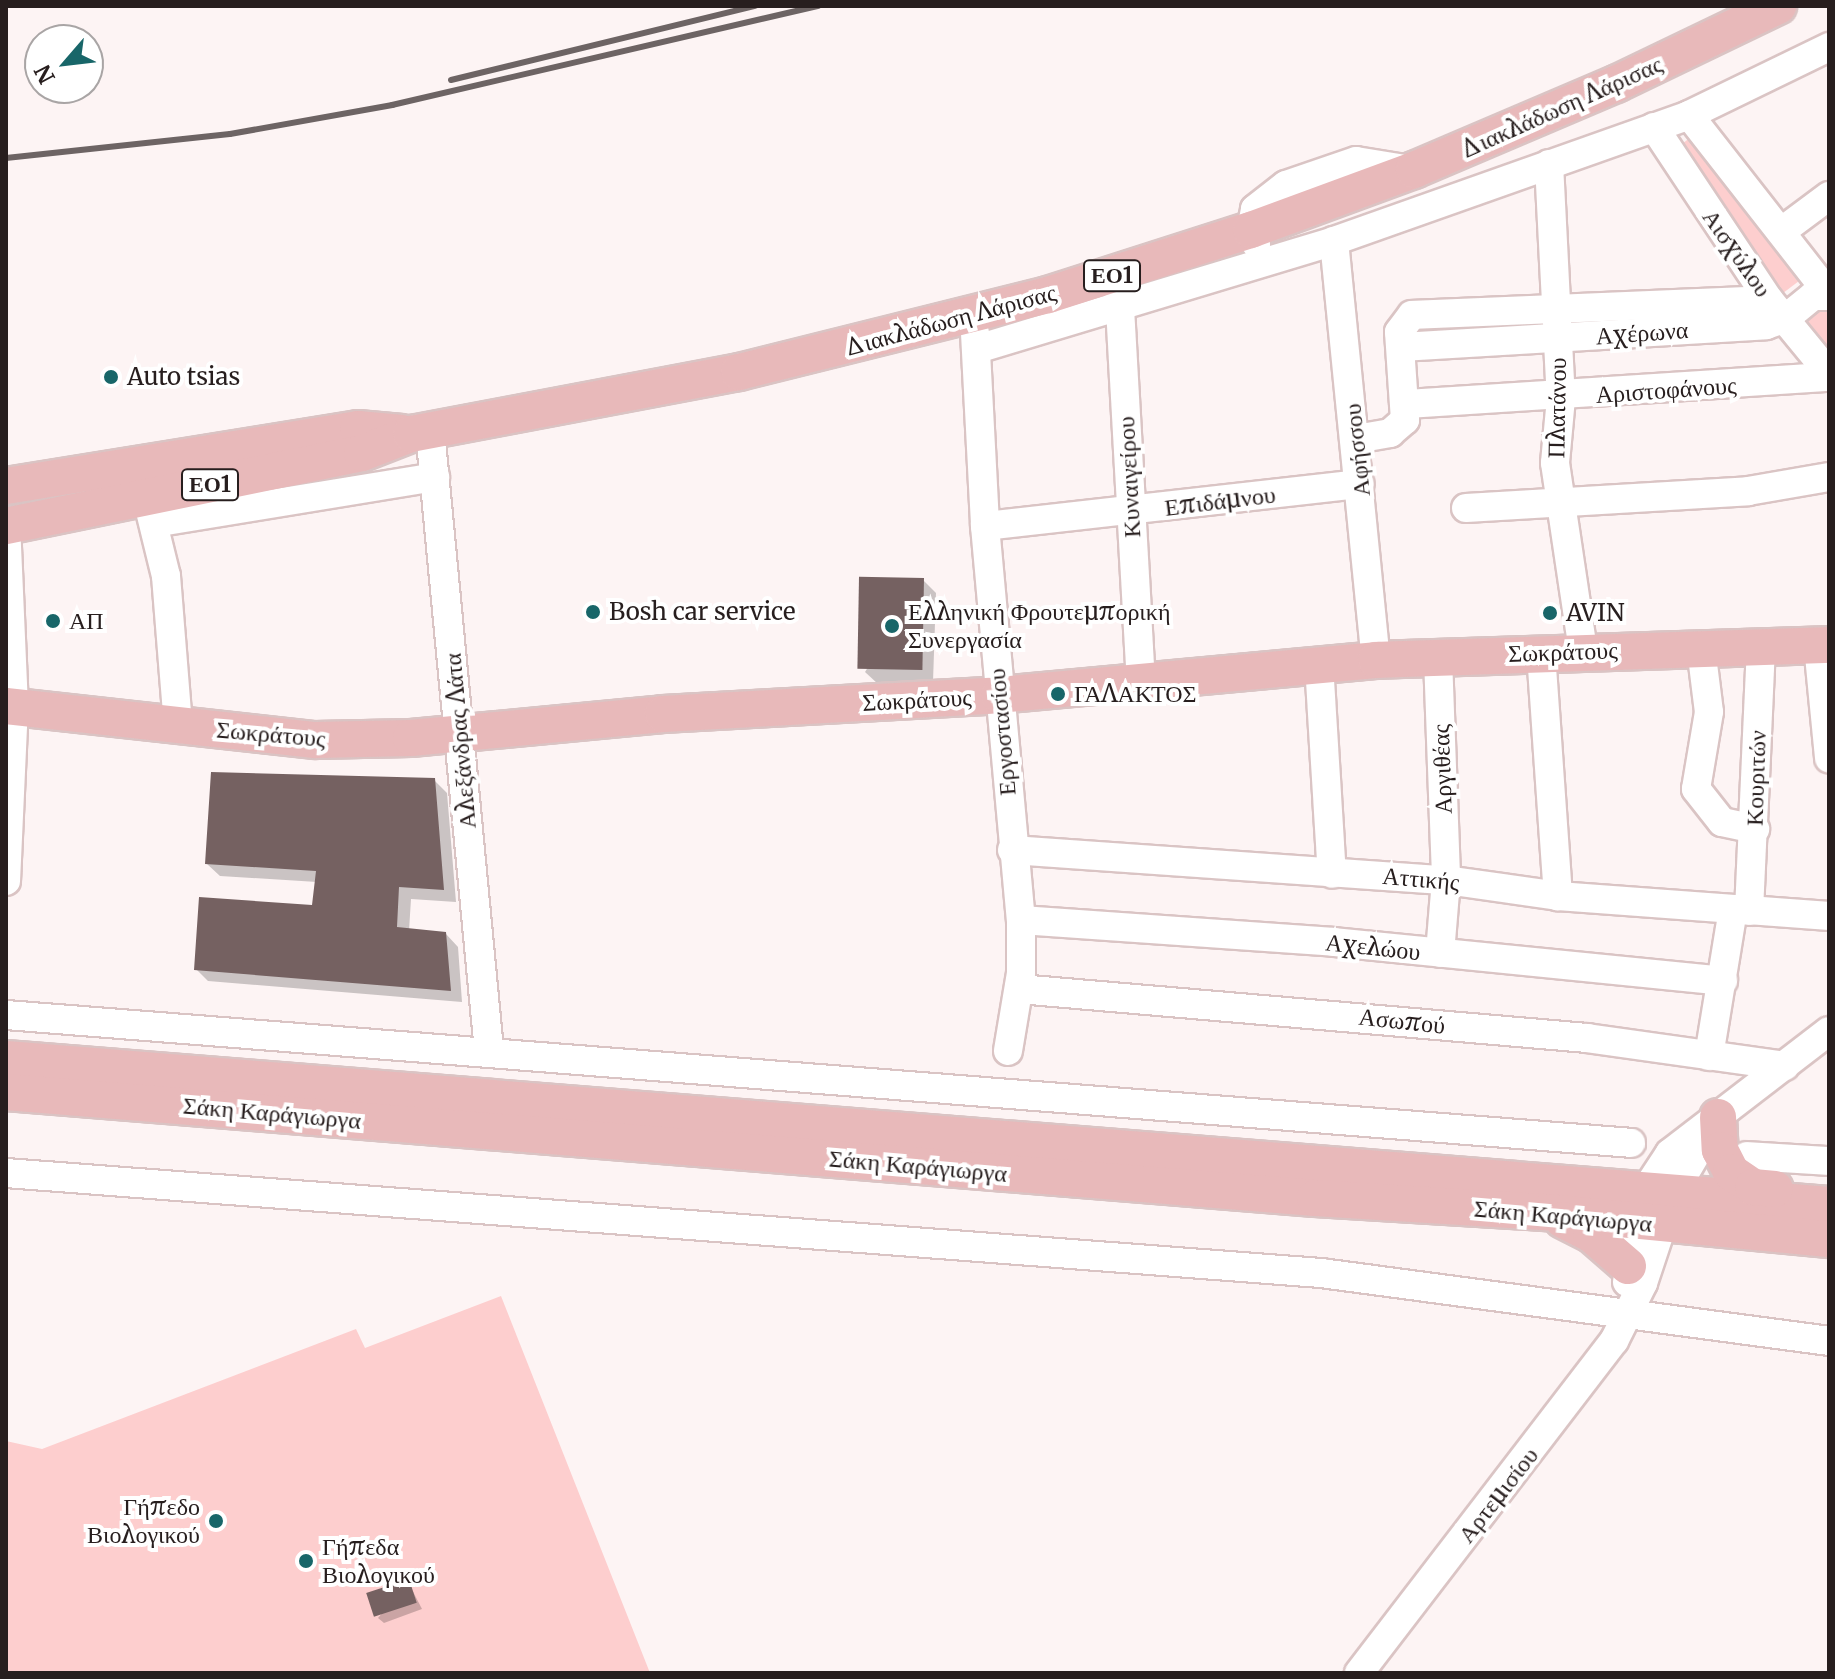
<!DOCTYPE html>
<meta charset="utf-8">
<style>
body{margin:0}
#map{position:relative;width:1835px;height:1679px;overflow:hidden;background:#fdf4f4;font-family:Merriweather,serif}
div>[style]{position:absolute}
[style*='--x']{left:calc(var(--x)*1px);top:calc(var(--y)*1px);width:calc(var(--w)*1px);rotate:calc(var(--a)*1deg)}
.green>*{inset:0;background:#fdcece;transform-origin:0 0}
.shadow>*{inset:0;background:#0003}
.building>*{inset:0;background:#756161;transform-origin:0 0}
.roads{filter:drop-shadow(2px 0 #dac4c4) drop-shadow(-2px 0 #dac4c4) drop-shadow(0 2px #dac4c4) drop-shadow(0 -2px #dac4c4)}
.minor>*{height:28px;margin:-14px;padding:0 14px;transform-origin:14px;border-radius:14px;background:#fff}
.major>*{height:36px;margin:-18px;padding:0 18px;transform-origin:18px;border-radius:18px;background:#e8b9ba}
.rail>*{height:6px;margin:-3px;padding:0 3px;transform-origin:3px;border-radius:3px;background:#6d6464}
.dots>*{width:22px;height:22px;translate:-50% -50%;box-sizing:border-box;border:4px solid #fff;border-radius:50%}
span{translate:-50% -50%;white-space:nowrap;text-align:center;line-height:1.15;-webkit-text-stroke:8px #fff;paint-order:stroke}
.shield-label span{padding:2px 6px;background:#fff;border:2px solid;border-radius:6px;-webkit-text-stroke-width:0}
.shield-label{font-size:22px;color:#271e1e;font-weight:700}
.street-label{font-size:24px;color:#271e1e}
.poi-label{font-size:24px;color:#271e1e}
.left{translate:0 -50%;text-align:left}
.right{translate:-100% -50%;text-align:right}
.frame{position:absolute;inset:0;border:8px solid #271e1e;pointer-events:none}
.north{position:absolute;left:24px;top:24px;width:80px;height:80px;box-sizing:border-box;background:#fff;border:2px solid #a9a5a5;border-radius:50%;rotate:242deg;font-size:22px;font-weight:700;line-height:32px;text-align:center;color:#271e1e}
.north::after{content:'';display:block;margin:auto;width:28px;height:36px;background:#186669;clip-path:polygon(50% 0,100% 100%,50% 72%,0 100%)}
</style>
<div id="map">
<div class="green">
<div style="left:1695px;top:134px;width:180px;height:29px;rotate:53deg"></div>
<div style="clip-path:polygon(1819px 298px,1829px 312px,1829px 358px,1796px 315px)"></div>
<div style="clip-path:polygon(1543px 317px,1548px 326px,1415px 331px,1417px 323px)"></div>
<div style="clip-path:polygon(501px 1296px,650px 1673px,6px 1673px,6px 1441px,42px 1449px,356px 1329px,365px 1348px)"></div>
</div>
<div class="shadow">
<div style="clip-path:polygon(923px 580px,936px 593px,933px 682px,878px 684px,865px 672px)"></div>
<div style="clip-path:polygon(434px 780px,447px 793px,456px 902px,411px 899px,409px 931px,446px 934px,458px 947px,462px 1002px,208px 981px,196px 969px,314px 907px,317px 882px,220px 876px,207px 864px)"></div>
<div style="clip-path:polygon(408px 1582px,422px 1609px,384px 1623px,378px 1618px)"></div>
</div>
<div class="building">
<div style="left:924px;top:578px;width:92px;height:65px;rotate:91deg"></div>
<div style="clip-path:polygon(211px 772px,435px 778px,444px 890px,399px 887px,397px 927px,446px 932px,451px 991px,194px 970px,199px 897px,312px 905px,316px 871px,205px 864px)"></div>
<div style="left:409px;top:1579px;width:25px;height:45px;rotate:72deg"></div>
</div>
<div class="roads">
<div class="minor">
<div style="--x:1689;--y:115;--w:227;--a:52"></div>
<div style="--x:1654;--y:127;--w:208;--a:56.4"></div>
<div style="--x:1769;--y:300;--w:94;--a:50.6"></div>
<div style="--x:1549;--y:164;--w:234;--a:87.1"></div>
<div style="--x:1561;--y:398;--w:65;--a:95.3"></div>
<div style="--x:1555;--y:463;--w:189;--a:81.5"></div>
<div style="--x:1782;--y:231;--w:59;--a:-36.7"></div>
<div style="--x:1334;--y:241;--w:421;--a:84.3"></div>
<div style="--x:1256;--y:244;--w:15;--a:-110"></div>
<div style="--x:1251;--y:230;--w:21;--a:-79"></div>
<div style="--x:1255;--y:209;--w:39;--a:-38"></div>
<div style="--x:1286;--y:185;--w:74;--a:-18.9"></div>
<div style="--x:1356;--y:161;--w:56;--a:9.3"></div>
<div style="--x:1119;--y:290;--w:392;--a:86.8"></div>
<div style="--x:975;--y:333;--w:193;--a:87"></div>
<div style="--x:985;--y:526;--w:396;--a:84.8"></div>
<div style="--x:1021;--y:920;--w:53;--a:90"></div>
<div style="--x:1021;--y:973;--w:79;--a:99.5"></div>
<div style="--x:1401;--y:347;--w:366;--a:-3.4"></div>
<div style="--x:1766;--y:325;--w:21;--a:-19"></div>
<div style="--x:1786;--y:318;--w:35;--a:-39"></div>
<div style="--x:1813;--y:296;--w:16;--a:0"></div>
<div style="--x:977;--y:349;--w:373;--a:-16.8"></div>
<div style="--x:1334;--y:241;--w:377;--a:-19.5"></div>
<div style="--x:1689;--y:115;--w:156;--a:-25.9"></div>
<div style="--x:1407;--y:404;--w:423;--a:-3.7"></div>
<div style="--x:430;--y:431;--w:623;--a:84.56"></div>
<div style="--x:1356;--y:439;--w:35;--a:-10"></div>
<div style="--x:1390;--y:433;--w:20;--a:-41"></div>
<div style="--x:1405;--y:420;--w:88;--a:-93.9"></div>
<div style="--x:1399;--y:332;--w:21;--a:-53"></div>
<div style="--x:1412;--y:315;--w:357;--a:-2.4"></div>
<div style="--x:149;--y:507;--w:71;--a:76.2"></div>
<div style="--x:166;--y:576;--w:148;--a:85.4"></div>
<div style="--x:1466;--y:508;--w:283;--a:-3.4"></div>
<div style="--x:1748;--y:491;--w:82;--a:-9.8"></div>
<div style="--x:154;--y:523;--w:285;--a:-9.3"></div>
<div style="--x:985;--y:526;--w:377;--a:-6.4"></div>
<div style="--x:1818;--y:645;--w:114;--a:84.4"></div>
<div style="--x:1701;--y:648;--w:64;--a:82.9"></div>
<div style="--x:1709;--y:712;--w:78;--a:99.6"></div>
<div style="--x:1696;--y:789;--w:42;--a:51.8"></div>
<div style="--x:1722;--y:822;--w:34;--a:12"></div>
<div style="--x:1541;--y:653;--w:244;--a:86"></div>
<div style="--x:1438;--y:658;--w:222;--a:87.9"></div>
<div style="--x:1446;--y:880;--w:73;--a:94.7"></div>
<div style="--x:1319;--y:664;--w:210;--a:86.5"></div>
<div style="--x:1012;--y:850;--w:435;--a:4"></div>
<div style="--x:1446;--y:880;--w:113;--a:8.1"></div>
<div style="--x:1558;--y:896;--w:272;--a:4.2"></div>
<div style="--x:6;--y:881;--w:174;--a:-87.4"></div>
<div style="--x:14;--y:707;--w:181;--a:-92.5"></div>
<div style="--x:1749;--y:911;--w:266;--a:-87.4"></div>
<div style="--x:1021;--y:920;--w:314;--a:4"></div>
<div style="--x:1334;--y:942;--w:391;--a:5.7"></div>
<div style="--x:1019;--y:989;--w:570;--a:4.93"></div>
<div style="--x:1587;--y:1038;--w:200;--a:8"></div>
<div style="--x:6;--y:1015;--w:1630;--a:4.5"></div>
<div style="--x:1709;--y:1056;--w:148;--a:-80.7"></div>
<div style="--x:1747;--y:1156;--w:82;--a:3.5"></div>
<div style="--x:6;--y:1173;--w:1319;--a:4.35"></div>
<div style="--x:1321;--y:1273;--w:513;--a:7.62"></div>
<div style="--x:1627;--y:1282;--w:93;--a:-78.8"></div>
<div style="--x:1645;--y:1191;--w:45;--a:-56.7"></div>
<div style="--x:1670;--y:1153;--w:200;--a:-37.5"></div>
<div style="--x:1359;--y:1673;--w:419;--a:-52.5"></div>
<div style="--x:1614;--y:1341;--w:65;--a:-63.4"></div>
<div style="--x:1643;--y:1283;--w:95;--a:-71.6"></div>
<div style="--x:1673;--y:1193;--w:88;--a:-59.4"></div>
</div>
<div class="major">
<div style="--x:6;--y:486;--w:357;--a:-9.2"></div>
<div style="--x:358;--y:429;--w:44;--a:5.2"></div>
<div style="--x:6;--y:526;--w:363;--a:-11.6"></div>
<div style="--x:362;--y:453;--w:53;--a:-21.2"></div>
<div style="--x:411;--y:434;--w:334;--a:-10.7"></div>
<div style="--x:739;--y:372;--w:318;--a:-14"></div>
<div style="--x:1048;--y:295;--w:213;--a:-17.8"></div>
<div style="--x:1251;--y:230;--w:174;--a:-20.2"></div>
<div style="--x:1414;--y:170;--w:220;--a:-23.1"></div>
<div style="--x:1616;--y:84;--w:180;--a:-25.7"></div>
<div style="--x:6;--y:706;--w:311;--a:6.3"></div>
<div style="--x:315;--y:740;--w:96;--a:-1.2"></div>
<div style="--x:411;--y:738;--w:253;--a:-5.4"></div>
<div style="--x:663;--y:714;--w:337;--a:-3.2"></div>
<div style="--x:999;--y:695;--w:379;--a:-5.3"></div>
<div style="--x:1376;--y:660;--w:453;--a:-1.9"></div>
<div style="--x:6;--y:1059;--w:1829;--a:4.58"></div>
<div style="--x:6;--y:1092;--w:1313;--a:4.63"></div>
<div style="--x:1315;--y:1198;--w:232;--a:3.5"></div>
<div style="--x:1547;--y:1212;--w:283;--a:5.5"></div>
<div style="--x:1718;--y:1117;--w:33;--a:87"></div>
<div style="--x:1720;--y:1150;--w:25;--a:63"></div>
<div style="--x:1731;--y:1172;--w:27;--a:34"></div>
<div style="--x:1753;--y:1187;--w:22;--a:5"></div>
<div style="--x:1563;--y:1220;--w:31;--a:27"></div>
<div style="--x:1591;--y:1234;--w:49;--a:40.9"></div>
</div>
</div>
<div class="rail">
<div style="--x:451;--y:80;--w:313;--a:-13.7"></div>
<div style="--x:6;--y:158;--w:225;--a:-6.1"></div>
<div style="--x:230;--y:134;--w:165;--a:-10.1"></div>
<div style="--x:392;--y:105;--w:438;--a:-13.1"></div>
</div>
<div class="dots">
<div style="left:111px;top:377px;background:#186669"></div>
<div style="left:593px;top:612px;background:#186669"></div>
<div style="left:1550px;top:613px;background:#186669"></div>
<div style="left:53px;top:621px;background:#186669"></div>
<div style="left:892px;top:626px;background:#186669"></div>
<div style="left:1058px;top:694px;background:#186669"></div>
<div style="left:216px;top:1521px;background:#186669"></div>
<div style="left:306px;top:1561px;background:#186669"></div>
</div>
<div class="shield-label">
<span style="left:1112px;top:276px">ΕΟ1</span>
<span style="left:210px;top:485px">ΕΟ1</span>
</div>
<div class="street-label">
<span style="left:1561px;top:107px;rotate:-24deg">Διακλάδωση Λάρισας</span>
<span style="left:1737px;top:253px;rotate:55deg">Αισχύλου</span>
<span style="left:950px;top:320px;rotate:-15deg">Διακλάδωση Λάρισας</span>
<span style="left:1642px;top:333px;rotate:-4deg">Αχέρωνα</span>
<span style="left:1666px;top:390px;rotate:-4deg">Αριστοφάνους</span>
<span style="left:1557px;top:408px;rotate:-89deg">Πλατάνου</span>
<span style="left:1357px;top:450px;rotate:-96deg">Αφήσσου</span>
<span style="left:1129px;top:477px;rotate:-93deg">Κυναιγείρου</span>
<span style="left:1220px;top:501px;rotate:-7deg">Επιδάμνου</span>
<span style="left:1563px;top:652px;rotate:-2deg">Σωκράτους</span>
<span style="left:917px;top:700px;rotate:-3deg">Σωκράτους</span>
<span style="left:1002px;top:732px;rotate:-95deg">Εργοστασίου</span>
<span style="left:271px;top:734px;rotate:5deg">Σωκράτους</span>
<span style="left:460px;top:741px;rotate:-95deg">Αλεξάνδρας Λάτα</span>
<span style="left:1442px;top:769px;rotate:-92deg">Αργιθέας</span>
<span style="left:1756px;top:778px;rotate:-88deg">Κουριτών</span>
<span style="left:1421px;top:879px;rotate:5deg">Αττικής</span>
<span style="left:1373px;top:947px;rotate:6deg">Αχελώου</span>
<span style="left:1402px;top:1021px;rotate:6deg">Ασωπού</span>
<span style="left:272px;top:1113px;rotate:5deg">Σάκη Καράγιωργα</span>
<span style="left:918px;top:1166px;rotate:5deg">Σάκη Καράγιωργα</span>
<span style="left:1563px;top:1216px;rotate:5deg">Σάκη Καράγιωργα</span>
<span style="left:1498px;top:1495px;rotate:-52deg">Αρτεμισίου</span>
</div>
<div class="poi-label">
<span class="left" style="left:127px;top:377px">Auto tsias</span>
<span class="left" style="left:609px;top:612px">Bosh car service</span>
<span class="left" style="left:908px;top:626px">Ελληνική Φρουτεμπορική<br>Συνεργασία</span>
<span class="left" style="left:1566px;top:613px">AVIN</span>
<span class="left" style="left:69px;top:621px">ΑΠ</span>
<span class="left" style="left:1074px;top:694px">ΓΑΛΑΚΤΟΣ</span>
<span class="right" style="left:200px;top:1521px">Γήπεδο<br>Βιολογικού</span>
<span class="left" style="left:322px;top:1561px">Γήπεδα<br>Βιολογικού</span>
</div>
<div class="frame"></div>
<div class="north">N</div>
</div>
